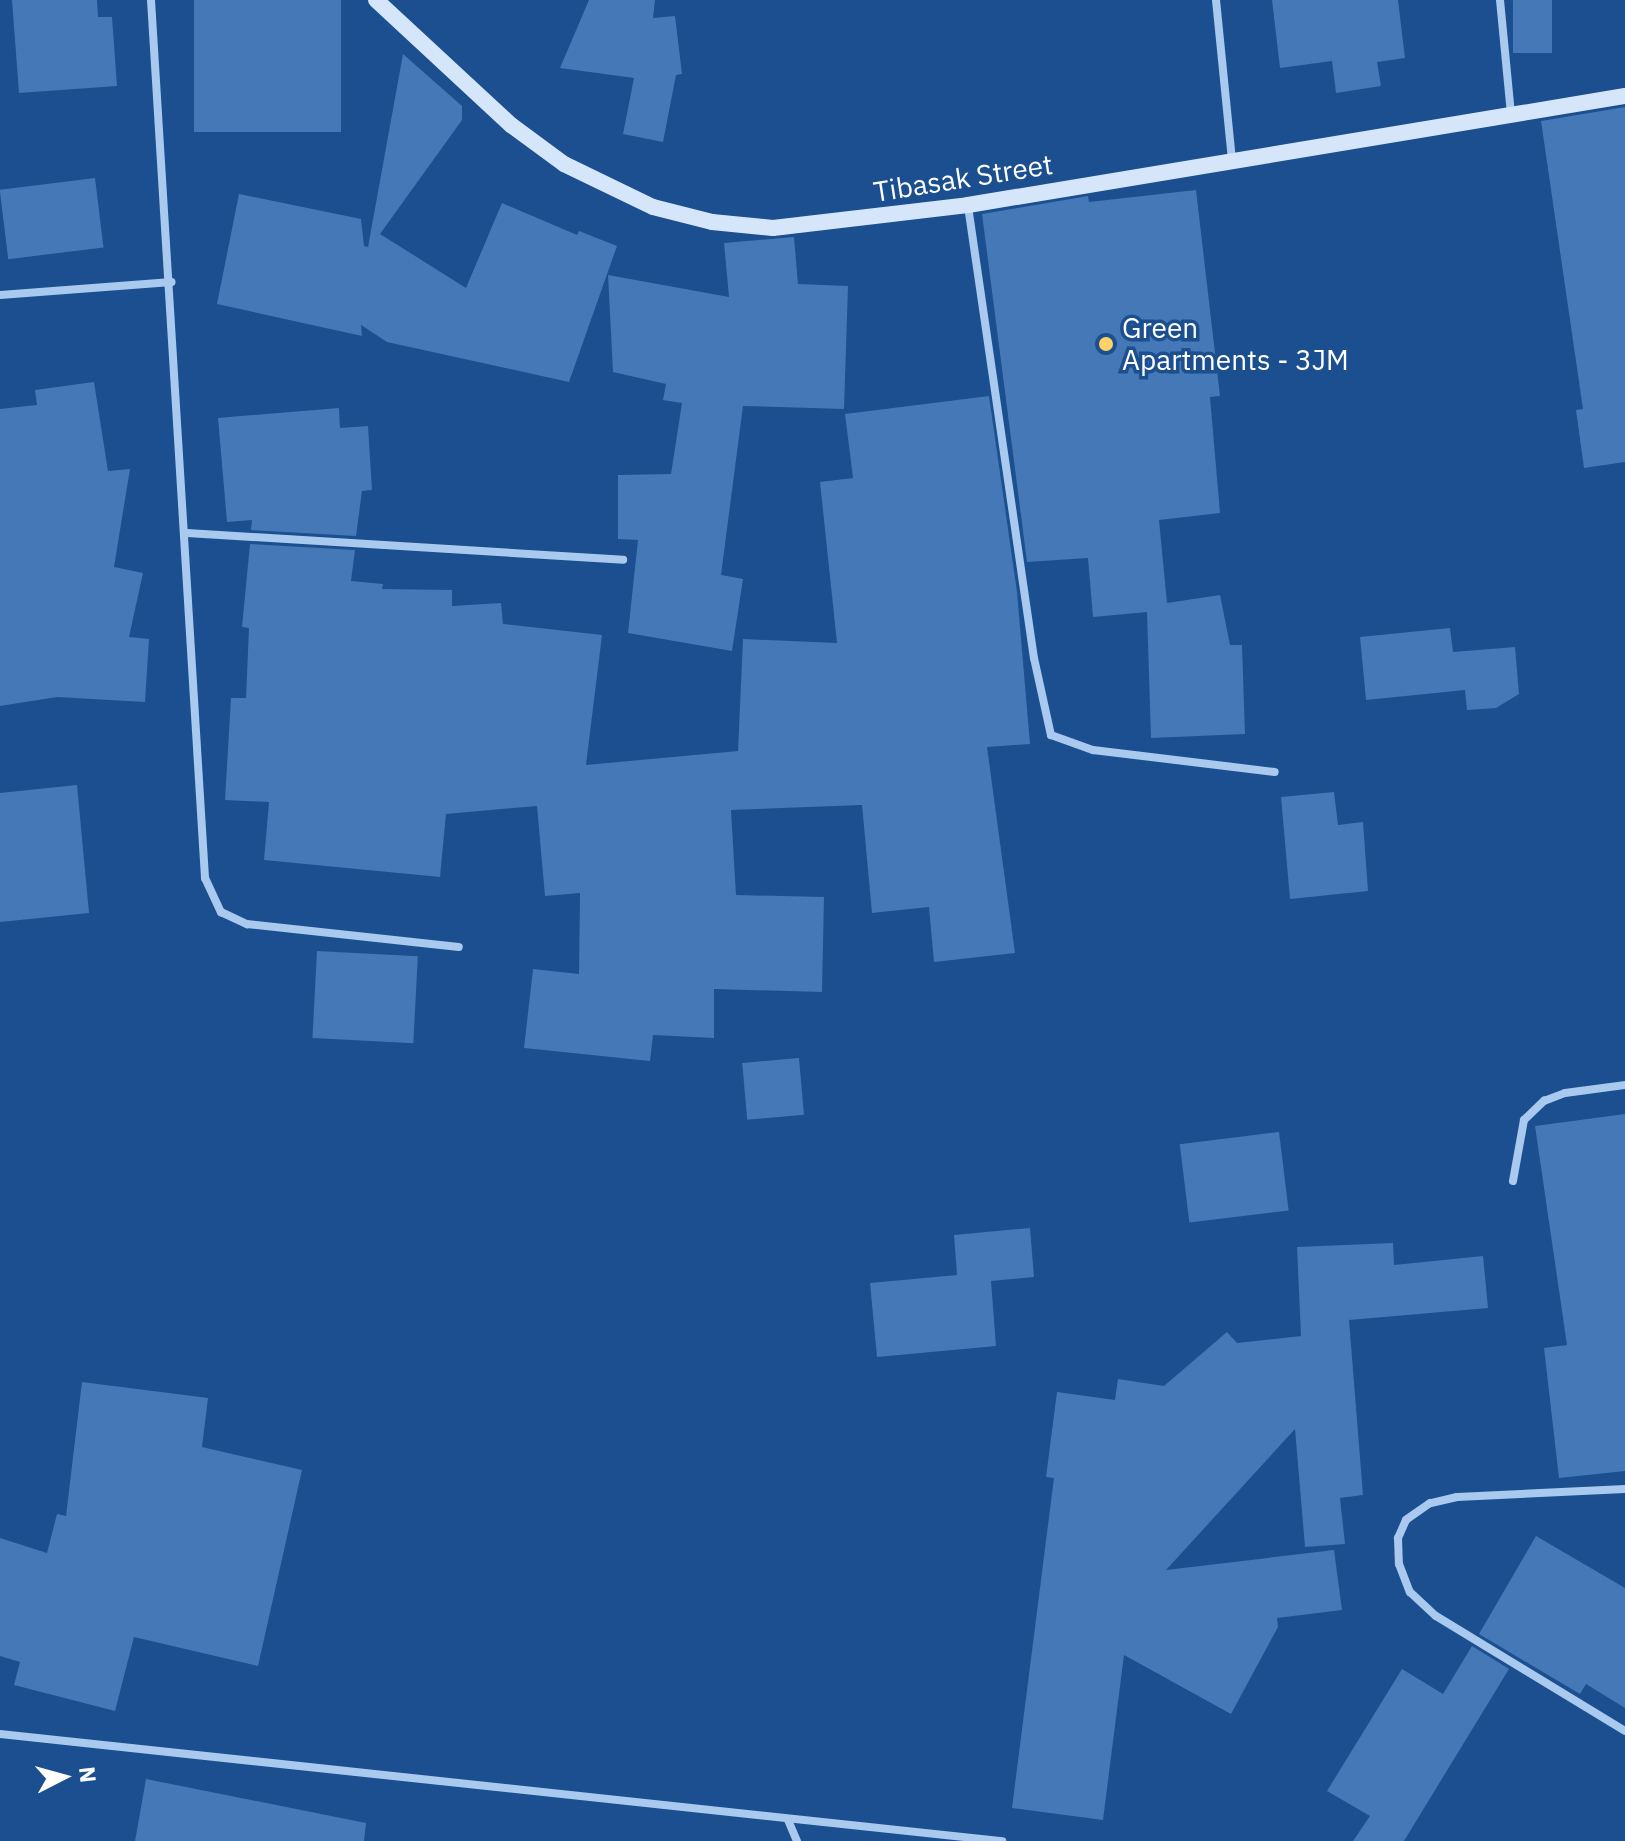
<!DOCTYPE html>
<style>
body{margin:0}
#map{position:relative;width:1625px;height:1841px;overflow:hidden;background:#1b4f8f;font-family:"IBM Plex Sans",sans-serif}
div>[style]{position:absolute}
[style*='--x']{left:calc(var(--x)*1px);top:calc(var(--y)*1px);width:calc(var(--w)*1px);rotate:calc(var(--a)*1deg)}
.building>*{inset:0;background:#4478b7;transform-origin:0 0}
.street>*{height:8px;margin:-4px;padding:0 4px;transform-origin:4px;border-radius:4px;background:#a9c9ee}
.secondary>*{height:16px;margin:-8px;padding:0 8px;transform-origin:8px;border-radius:8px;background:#d6e6fa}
.dots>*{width:22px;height:22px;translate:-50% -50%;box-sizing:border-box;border:4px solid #1b4f8f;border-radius:50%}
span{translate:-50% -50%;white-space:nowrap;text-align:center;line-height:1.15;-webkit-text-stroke:7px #1b4f8f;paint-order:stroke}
.street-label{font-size:28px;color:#fff}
.poi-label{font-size:28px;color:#fff}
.left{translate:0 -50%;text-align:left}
.north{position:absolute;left:24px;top:1737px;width:80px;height:80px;-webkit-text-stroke:6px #1b4f8f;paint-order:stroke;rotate:84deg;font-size:22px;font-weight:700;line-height:32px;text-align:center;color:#fff}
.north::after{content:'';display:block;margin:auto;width:28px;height:36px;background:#fff;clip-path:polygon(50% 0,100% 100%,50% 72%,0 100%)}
</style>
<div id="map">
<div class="building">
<div style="clip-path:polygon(12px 0,97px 0,98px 17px,112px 17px,117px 86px,19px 93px)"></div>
<div style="left:194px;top:0;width:147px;height:132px"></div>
<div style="clip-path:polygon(589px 0,655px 0,653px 18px,675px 16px,682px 74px,676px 75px,663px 142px,623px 134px,634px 78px,560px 68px)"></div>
<div style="clip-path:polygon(1272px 0,1398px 0,1405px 58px,1377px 62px,1381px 86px,1336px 93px,1332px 61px,1280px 68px)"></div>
<div style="left:1513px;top:0;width:39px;height:53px"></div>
<div style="clip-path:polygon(403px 54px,462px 106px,462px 120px,380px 234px,466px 288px,502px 203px,577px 235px,579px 231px,617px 246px,569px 382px,387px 342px,361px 325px,362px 336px,217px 304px,239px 194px,361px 219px,364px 246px,368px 247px)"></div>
<div style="clip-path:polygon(1625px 107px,1625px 462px,1584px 468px,1576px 410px,1583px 409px,1541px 121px)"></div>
<div style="left:95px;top:178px;width:70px;height:96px;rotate:83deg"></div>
<div style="clip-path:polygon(1196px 190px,1220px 396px,1210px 397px,1220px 513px,1159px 520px,1167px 603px,1220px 595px,1230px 645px,1242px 645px,1245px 734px,1151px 738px,1147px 612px,1093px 617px,1088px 558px,1027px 562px,982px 214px,1088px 196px,1089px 202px)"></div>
<div style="clip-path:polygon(794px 237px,798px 284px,848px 286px,844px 409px,743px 406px,721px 575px,743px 579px,732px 651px,628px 633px,638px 540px,618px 539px,618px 475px,671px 474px,682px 403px,663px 400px,666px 384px,613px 372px,608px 275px,729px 297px,724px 243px)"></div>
<div style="clip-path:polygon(94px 382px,108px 471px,130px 469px,114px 567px,143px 573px,129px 637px,149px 639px,145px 702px,57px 697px,0 706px,0 409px,37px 405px,35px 390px)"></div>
<div style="clip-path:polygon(989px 396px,1017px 592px,1030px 744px,987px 747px,1015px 953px,934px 962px,929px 907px,872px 913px,862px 805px,731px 810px,736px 895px,824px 897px,822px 992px,714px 989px,714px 1038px,653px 1035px,650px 1061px,524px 1048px,533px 969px,579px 974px,580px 893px,545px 896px,537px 806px,446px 814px,440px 877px,264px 860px,269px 802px,225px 800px,231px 698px,246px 698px,249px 628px,242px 627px,250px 544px,355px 550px,351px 581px,383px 584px,382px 589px,452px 590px,452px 606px,501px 603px,503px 624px,602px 635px,586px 765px,738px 751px,743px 639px,837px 643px,820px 482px,853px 478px,845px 414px)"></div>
<div style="clip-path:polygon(339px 408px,340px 428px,368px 426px,372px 490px,362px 491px,356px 536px,251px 530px,252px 520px,227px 522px,218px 418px)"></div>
<div style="clip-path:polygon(1450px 628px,1453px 652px,1515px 647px,1519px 694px,1496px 708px,1467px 710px,1465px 690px,1366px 700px,1360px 637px)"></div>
<div style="clip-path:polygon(77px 785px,89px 913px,0 922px,0 793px)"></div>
<div style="clip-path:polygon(1334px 792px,1338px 825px,1363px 822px,1368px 891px,1290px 899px,1281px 797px)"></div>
<div style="left:317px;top:951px;width:101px;height:87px;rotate:3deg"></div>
<div style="left:799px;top:1058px;width:57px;height:57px;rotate:85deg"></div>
<div style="clip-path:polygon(1625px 1114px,1625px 1471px,1559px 1478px,1544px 1348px,1567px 1345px,1535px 1126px)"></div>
<div style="left:1279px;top:1132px;width:79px;height:100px;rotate:83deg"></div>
<div style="clip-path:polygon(1030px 1228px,1034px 1277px,991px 1281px,996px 1346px,877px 1357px,870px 1283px,957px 1275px,954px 1235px)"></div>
<div style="clip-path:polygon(1393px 1243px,1394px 1265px,1483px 1256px,1488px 1308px,1349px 1320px,1363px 1495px,1340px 1498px,1345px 1544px,1305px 1547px,1295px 1429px,1166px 1570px,1334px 1550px,1342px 1610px,1277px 1618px,1278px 1627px,1231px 1714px,1124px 1655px,1103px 1820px,1012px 1808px,1054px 1478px,1046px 1477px,1057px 1392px,1115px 1400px,1118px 1379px,1164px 1386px,1227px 1332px,1237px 1343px,1301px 1336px,1297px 1247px)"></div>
<div style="clip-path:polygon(82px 1382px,208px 1398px,202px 1447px,302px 1470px,258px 1666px,134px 1637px,115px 1711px,14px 1685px,20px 1662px,0 1656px,0 1538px,47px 1553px,57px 1514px,66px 1516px)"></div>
<div style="clip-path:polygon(1536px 1536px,1625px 1588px,1625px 1708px,1586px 1684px,1580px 1694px,1479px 1634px)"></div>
<div style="clip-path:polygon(1472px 1646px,1509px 1669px,1404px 1841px,1353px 1841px,1370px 1816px,1327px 1791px,1402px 1669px,1443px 1694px)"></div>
<div style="clip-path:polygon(146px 1779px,366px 1823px,364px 1841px,135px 1841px)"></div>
</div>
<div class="street">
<div style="--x:151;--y:0;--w:880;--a:86.48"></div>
<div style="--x:205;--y:878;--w:38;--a:65"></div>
<div style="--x:221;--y:912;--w:29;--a:25"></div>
<div style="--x:247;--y:924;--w:213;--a:6.2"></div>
<div style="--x:1216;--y:0;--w:161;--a:84.3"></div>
<div style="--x:1500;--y:0;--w:115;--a:84.5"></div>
<div style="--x:968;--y:206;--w:457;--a:81.7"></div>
<div style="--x:1034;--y:658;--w:79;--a:77.6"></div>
<div style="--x:1051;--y:735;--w:45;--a:19.7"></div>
<div style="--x:1093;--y:750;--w:183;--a:6.9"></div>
<div style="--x:0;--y:295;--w:172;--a:-4.3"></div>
<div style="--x:187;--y:533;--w:437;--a:3.5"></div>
<div style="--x:1513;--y:1181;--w:62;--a:-79.8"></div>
<div style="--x:1524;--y:1120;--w:28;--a:-44"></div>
<div style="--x:1544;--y:1101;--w:22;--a:-21"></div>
<div style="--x:1565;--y:1093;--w:61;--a:-7.6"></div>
<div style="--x:1625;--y:1489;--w:168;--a:177.3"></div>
<div style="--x:1457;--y:1497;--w:28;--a:167"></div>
<div style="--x:1430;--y:1503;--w:29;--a:145"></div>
<div style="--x:1406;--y:1520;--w:20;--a:114"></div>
<div style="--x:1398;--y:1538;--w:26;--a:88"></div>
<div style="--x:1399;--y:1564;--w:30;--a:69"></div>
<div style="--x:1410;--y:1592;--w:35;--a:43"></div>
<div style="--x:1436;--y:1616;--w:221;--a:31.3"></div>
<div style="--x:0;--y:1734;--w:1008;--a:6.1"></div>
<div style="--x:788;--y:1820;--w:23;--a:67"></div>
</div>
<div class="secondary">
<div style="--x:376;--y:0;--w:184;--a:42.8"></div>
<div style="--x:511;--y:125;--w:66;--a:36.3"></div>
<div style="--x:564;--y:164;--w:99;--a:25.8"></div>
<div style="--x:653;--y:207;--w:61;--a:14.3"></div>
<div style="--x:712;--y:222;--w:61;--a:5.6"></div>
<div style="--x:773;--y:228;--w:196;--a:-6.7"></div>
<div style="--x:968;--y:205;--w:666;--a:-9.42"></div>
</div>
<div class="dots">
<div style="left:1106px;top:344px;background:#ffd166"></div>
</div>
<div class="street-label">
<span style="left:963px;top:178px;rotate:-9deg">Tibasak Street</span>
</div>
<div class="poi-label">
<span class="left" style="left:1122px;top:344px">Green<br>Apartments - 3JM</span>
</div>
<div class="north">N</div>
</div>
